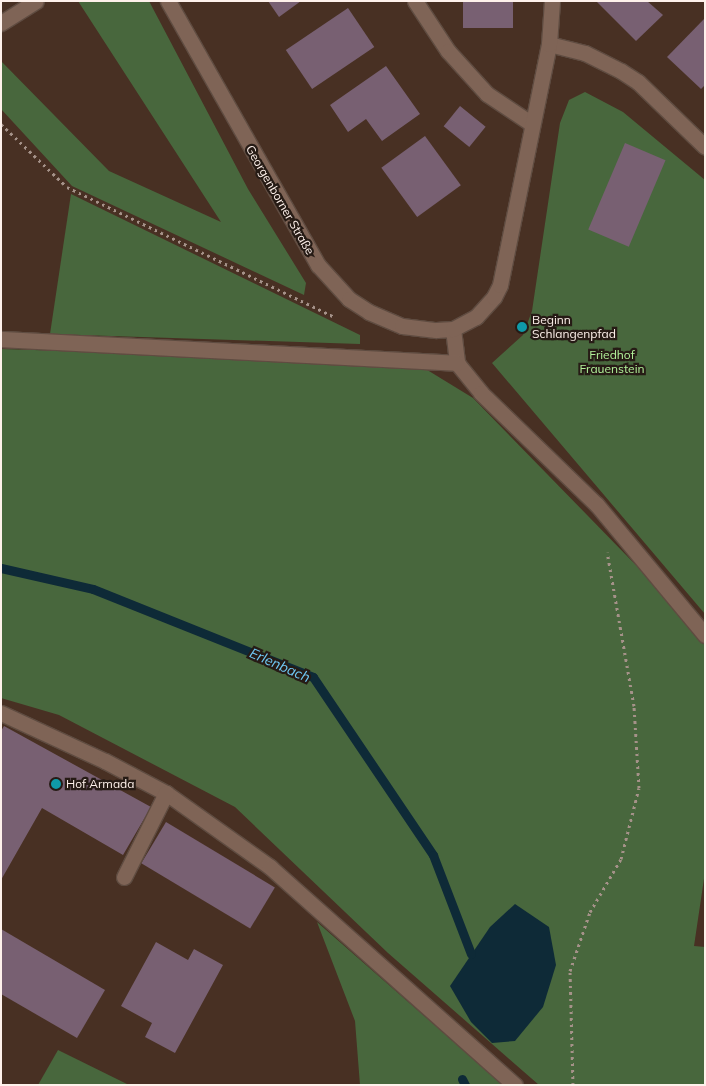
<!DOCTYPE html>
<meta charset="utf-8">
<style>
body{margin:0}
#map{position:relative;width:706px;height:1086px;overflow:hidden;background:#483023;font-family:Mulish,sans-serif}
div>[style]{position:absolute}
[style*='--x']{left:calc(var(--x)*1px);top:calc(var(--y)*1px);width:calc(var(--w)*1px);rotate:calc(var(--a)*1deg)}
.green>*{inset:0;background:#48673d}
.water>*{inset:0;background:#0e2a37}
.stream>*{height:9px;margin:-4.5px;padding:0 4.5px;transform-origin:4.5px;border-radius:4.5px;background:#0e2a37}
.building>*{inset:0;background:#786072;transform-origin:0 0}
.path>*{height:3px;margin-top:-1.5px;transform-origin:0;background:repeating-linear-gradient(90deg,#a59289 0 2.5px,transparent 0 6.5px)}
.roads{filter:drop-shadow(1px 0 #5f4c41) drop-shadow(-1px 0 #5f4c41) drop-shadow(0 1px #5f4c41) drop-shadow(0 -1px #5f4c41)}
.service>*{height:15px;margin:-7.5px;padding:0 7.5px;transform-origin:7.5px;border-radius:7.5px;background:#7f6456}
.minor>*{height:15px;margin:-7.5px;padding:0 7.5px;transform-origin:7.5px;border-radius:7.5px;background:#7f6456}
.secondary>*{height:15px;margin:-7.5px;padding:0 7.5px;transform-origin:7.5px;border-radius:7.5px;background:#7f6456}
.dots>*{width:14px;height:14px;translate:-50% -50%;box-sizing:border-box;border:2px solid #261b15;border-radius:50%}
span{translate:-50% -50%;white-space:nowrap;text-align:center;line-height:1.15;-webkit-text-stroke:4.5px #261b15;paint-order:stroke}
.street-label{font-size:12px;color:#fef1eb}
.poi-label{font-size:12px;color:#fef1eb}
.left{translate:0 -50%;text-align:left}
.park-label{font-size:12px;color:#b1f199}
.water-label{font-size:14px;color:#70caf6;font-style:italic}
.frame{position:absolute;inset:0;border:2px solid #fef1eb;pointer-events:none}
</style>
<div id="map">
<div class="green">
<div style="clip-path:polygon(78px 1px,149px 1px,248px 189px,306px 283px,304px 295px,72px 186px,1px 109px,1px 61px,109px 171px,221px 222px)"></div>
<div style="clip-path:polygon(585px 92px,623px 112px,705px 180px,705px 614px,492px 363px,523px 335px,532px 311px,560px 123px,569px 100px)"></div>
<div style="clip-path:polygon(71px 194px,360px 335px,360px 344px,50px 334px)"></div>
<div style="clip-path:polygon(1px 349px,301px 358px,424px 368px,473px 398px,705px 636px,705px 872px,694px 946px,705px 947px,705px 1085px,539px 1085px,388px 953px,235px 807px,59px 715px,1px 698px)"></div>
<div style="clip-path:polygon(317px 922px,503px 1085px,360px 1085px,355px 1021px)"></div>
<div style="clip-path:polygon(58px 1050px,129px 1085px,38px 1085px)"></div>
</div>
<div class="water">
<div style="clip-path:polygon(515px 904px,549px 927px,556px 965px,543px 1007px,515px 1041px,492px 1043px,471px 1022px,450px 986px,490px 927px)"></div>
</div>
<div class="stream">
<div style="--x:1;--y:568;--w:94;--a:12.9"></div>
<div style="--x:93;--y:589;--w:237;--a:21.8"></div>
<div style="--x:313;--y:677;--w:215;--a:56"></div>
<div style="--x:433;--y:855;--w:106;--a:69"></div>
<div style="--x:462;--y:1079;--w:7;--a:63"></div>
</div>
<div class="building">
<div style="clip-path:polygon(268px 1px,301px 1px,279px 17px)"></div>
<div style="left:463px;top:1px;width:50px;height:27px"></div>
<div style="clip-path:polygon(596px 1px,647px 1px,663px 15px,636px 41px)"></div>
<div style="left:348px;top:8px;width:47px;height:75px;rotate:56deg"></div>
<div style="clip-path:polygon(705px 18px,705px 85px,701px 89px,667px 57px)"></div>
<div style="clip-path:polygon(386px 66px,420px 114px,382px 141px,366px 119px,348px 132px,330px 105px)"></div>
<div style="left:460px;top:106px;width:33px;height:26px;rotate:39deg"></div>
<div style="left:425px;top:136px;width:61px;height:54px;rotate:54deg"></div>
<div style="left:625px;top:143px;width:44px;height:94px;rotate:23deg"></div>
<div style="clip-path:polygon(4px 726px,151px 807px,123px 855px,42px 808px,1px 880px,1px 731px)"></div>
<div style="left:166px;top:822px;width:127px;height:48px;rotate:31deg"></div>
<div style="clip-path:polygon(1px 929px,105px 990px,77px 1038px,1px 994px)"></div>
<div style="clip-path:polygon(156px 942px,188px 960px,194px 949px,223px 965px,175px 1053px,145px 1037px,152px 1023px,121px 1006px)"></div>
</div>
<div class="path">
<div style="--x:1;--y:124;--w:91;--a:43.7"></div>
<div style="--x:67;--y:187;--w:296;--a:25.9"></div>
<div style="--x:573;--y:1085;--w:114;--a:-91.5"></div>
<div style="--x:570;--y:971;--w:62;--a:-71.3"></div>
<div style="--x:590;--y:912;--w:61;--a:-59.7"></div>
<div style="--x:621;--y:859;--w:73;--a:-75.8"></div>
<div style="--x:639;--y:788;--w:82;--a:-93.5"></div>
<div style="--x:634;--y:706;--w:156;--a:-99.9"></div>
</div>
<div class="roads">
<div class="service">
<div style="--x:1;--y:23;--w:41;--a:-32.2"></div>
<div style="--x:453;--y:329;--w:34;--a:83"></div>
<div style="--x:457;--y:363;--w:38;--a:51"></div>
<div style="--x:481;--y:393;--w:161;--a:44"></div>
<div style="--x:597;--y:505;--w:169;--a:50.3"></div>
<div style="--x:1;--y:339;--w:457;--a:3"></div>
<div style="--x:1;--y:713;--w:115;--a:24.8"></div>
<div style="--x:105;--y:761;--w:69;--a:27.7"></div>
<div style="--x:166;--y:793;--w:128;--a:35.4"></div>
<div style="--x:270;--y:867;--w:328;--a:41.7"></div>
<div style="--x:124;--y:877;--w:94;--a:-63.4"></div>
</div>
<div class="minor">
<div style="--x:415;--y:1;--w:60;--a:56.6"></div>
<div style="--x:448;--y:51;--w:58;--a:47.8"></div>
<div style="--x:487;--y:94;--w:54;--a:33.7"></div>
<div style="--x:549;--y:44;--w:37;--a:14"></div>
<div style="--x:585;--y:53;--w:40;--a:26.6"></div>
<div style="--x:621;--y:71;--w:20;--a:33"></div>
<div style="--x:638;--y:82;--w:93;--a:44.1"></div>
</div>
<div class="secondary">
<div style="--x:168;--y:1;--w:304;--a:60.4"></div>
<div style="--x:318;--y:265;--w:46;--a:47.6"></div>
<div style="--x:349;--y:299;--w:24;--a:33"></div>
<div style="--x:369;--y:312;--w:36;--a:23"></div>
<div style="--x:402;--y:326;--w:34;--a:7"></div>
<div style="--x:436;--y:330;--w:17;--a:-3"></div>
<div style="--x:453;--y:329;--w:26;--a:-28"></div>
<div style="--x:476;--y:317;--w:27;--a:-48"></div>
<div style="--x:494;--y:297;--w:13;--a:-63"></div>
<div style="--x:500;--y:285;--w:246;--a:-78.5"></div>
<div style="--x:549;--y:44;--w:43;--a:-86"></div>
</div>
</div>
<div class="dots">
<div style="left:522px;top:327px;background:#0f9aa8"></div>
<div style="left:56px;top:784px;background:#0f9aa8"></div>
</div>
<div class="street-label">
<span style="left:280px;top:200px;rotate:60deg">Georgenborner Straße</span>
</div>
<div class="poi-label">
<span class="left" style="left:532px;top:327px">Beginn<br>Schlangenpfad</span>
<span class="left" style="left:66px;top:784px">Hof Armada</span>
</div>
<div class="park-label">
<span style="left:612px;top:362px">Friedhof<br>Frauenstein</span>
</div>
<div class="water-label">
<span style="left:280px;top:665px;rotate:24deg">Erlenbach</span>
</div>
<div class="frame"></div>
</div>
